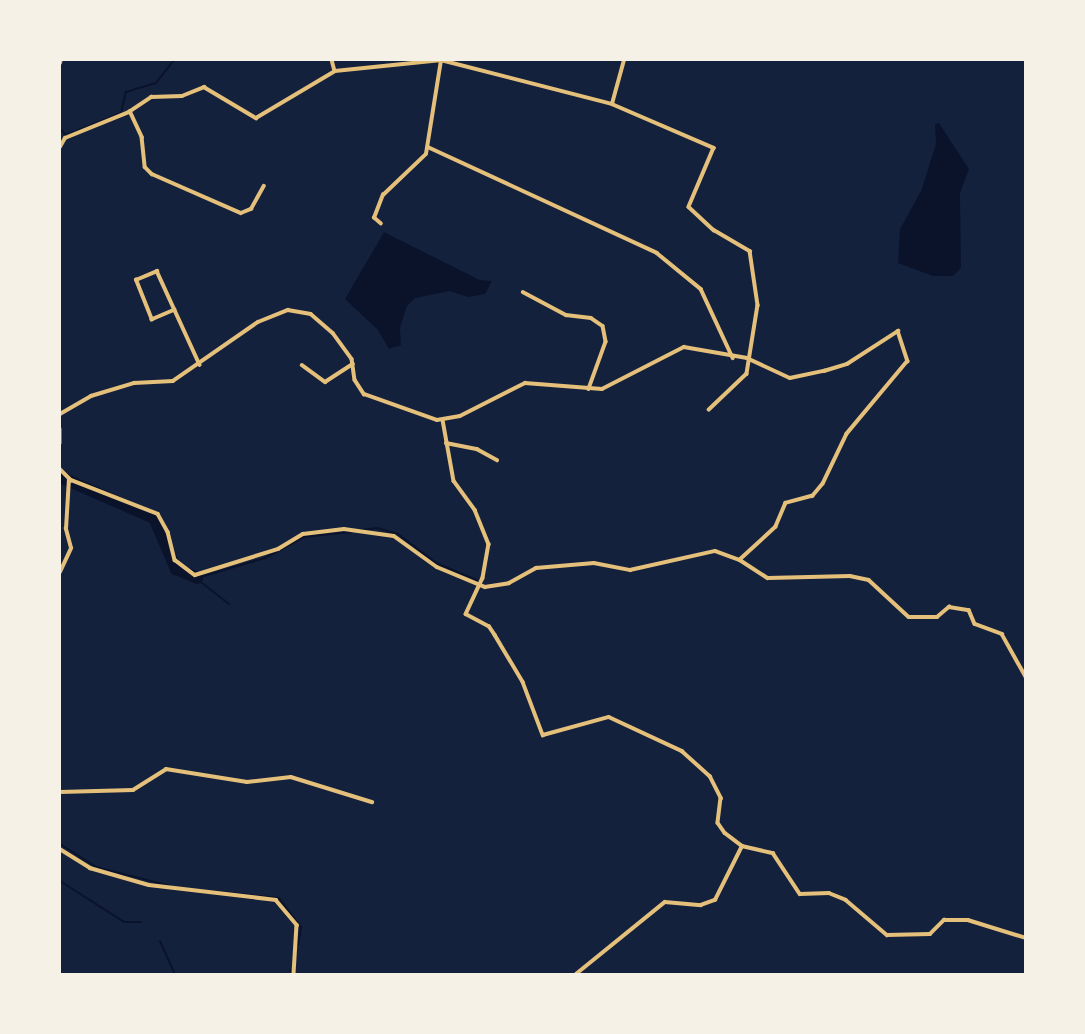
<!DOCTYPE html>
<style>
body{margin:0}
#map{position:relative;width:1085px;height:1034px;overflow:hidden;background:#14213d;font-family:"IBM Plex Sans",sans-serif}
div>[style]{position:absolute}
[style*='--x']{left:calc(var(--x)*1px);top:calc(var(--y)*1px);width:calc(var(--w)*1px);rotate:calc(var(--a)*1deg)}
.water>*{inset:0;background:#0b132b}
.stream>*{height:2px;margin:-1px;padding:0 1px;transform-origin:1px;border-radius:1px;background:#0b132b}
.river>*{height:12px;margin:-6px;padding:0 6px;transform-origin:6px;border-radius:6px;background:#0b132b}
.minor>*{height:3.5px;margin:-1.75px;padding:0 1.75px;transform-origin:1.75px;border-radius:1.75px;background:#e5c07b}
span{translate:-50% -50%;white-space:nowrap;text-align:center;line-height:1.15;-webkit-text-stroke:5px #f6f1e7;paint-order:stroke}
.frame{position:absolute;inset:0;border:61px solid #f6f1e7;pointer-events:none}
</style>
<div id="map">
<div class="water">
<div style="clip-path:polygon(939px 123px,969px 169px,960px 193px,961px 268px,953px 276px,933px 276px,898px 263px,900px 229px,921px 191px,936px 144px,935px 124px)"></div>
<div style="clip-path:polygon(384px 232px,480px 280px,492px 281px,485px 294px,468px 297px,450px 291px,415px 298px,407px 306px,400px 328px,401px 345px,389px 349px,378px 330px,345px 299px)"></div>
</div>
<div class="stream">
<div style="--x:60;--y:129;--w:8;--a:45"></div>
<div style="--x:66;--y:135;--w:59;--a:-21.8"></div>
<div style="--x:121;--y:113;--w:22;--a:-77"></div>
<div style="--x:126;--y:92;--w:31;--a:-17"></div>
<div style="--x:156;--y:83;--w:29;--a:-52"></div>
<div style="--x:360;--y:530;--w:17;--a:-7"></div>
<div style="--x:377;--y:528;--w:22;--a:16"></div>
<div style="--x:398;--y:534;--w:48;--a:37.3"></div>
<div style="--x:436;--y:563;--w:47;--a:22.7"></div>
<div style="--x:197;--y:578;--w:71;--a:-16.4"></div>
<div style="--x:265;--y:558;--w:44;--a:-28.3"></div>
<div style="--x:304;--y:537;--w:47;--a:-6.1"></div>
<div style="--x:197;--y:579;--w:41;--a:38"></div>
<div style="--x:60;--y:844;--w:43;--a:32.6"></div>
<div style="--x:96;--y:867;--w:77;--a:14.2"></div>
<div style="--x:60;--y:881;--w:76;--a:32.6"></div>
<div style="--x:124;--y:922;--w:17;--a:0"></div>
<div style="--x:211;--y:891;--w:68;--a:5.9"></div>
<div style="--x:279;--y:898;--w:36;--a:53"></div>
<div style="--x:301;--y:927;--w:18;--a:99"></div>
<div style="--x:160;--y:941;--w:36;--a:66"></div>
<div style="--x:290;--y:970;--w:4;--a:76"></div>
</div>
<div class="river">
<div style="--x:60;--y:477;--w:103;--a:23.6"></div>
<div style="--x:154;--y:518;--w:56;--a:66.7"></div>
<div style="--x:176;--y:569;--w:23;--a:23"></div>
</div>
<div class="minor">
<div style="--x:332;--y:60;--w:11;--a:75"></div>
<div style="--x:335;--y:71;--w:107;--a:-5.9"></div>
<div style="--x:441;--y:60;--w:177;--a:14.4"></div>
<div style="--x:612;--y:104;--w:111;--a:23.3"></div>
<div style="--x:714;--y:148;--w:64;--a:113"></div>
<div style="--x:689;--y:207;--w:34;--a:43"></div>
<div style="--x:714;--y:230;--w:42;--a:30.3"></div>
<div style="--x:750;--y:251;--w:55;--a:81.6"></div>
<div style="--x:758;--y:305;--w:70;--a:99.1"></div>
<div style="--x:747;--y:374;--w:52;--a:136.5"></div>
<div style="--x:60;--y:63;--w:3;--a:-72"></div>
<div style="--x:612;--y:104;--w:46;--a:-74.7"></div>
<div style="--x:130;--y:111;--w:29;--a:65"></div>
<div style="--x:142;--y:137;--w:30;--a:84"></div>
<div style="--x:145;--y:167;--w:10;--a:45"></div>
<div style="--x:152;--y:174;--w:97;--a:23.7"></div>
<div style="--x:241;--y:213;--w:11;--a:-22"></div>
<div style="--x:251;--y:209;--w:26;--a:-61"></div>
<div style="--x:60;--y:147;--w:10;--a:-61"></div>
<div style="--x:65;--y:138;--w:69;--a:-22.1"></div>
<div style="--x:129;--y:112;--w:27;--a:-34"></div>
<div style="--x:151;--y:97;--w:31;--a:-2"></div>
<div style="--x:182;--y:96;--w:24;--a:-22"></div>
<div style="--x:204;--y:87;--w:61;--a:30.8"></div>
<div style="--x:256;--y:118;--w:92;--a:-30.7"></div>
<div style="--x:428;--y:147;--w:252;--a:24.8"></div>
<div style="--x:657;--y:253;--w:57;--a:39.3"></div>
<div style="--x:701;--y:289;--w:76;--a:65.1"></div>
<div style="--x:381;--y:224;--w:9;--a:-139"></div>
<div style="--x:374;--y:218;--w:25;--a:-69"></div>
<div style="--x:383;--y:195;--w:59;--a:-43.6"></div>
<div style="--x:426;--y:154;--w:95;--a:-80.9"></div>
<div style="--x:523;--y:292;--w:49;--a:28.1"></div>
<div style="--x:566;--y:315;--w:25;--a:7"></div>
<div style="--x:591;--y:318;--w:14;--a:34"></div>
<div style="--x:603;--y:326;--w:16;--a:79"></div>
<div style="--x:606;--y:342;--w:50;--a:109.9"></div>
<div style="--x:175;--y:310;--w:25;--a:157"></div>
<div style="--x:152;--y:320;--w:43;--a:-111.8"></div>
<div style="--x:136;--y:280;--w:23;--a:-23"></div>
<div style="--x:157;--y:271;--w:103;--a:65.4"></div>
<div style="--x:302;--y:365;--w:29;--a:36"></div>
<div style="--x:325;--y:382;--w:33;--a:-33"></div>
<div style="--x:60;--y:414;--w:36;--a:-30"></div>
<div style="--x:91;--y:396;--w:45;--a:-16.8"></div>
<div style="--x:134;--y:383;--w:39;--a:-3"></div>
<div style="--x:173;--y:381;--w:103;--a:-34.8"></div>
<div style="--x:258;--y:322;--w:32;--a:-22"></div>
<div style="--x:288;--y:310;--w:23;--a:10"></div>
<div style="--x:311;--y:314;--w:29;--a:41"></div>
<div style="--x:333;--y:333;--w:32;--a:54"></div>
<div style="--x:352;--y:359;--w:21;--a:82"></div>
<div style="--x:355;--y:380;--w:17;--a:57"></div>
<div style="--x:364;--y:394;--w:77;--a:19.6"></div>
<div style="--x:437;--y:420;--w:23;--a:-10"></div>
<div style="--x:460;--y:416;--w:73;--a:-26.9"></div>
<div style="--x:525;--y:383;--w:77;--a:4.5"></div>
<div style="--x:602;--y:389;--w:92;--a:-27.1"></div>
<div style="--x:684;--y:347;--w:64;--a:9.9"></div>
<div style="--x:747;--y:358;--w:47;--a:24.9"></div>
<div style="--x:790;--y:378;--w:35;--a:-12"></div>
<div style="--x:824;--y:371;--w:24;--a:-17"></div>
<div style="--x:847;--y:364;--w:61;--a:-32.9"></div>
<div style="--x:898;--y:331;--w:32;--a:72"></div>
<div style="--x:908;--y:361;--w:95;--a:129.9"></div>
<div style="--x:847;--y:434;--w:55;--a:115.6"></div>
<div style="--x:823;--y:484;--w:16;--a:130"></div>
<div style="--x:813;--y:496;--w:28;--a:165"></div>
<div style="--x:786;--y:503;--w:26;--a:113"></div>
<div style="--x:776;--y:527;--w:49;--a:137.5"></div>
<div style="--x:443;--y:420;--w:62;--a:79.8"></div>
<div style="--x:454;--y:481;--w:36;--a:54"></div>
<div style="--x:475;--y:510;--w:37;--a:68"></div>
<div style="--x:489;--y:544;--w:35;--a:100"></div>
<div style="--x:483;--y:578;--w:40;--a:115"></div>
<div style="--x:466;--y:614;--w:26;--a:28"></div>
<div style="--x:489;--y:626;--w:11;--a:56"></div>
<div style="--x:495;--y:635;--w:55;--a:59.2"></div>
<div style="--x:523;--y:682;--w:57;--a:69.3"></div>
<div style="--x:543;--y:735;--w:68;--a:-15.3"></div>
<div style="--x:609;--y:717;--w:81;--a:25"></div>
<div style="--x:682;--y:751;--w:38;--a:42"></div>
<div style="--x:710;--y:776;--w:25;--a:63"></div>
<div style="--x:721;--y:798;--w:25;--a:97"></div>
<div style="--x:718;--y:823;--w:12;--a:55"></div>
<div style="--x:725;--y:833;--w:21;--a:37"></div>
<div style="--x:742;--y:846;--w:32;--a:13"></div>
<div style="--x:773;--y:853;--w:49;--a:56.6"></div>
<div style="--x:800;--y:894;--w:29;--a:-2"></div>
<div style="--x:829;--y:893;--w:18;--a:22"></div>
<div style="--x:846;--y:900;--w:54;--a:40.5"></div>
<div style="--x:887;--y:935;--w:43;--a:-1.3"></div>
<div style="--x:930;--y:934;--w:20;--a:-45"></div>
<div style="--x:944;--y:920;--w:24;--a:0"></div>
<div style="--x:968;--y:920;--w:61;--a:17.2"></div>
<div style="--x:60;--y:429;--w:14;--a:90"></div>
<div style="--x:446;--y:443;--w:32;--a:11"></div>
<div style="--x:477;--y:449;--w:23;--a:29"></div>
<div style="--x:60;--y:469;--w:16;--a:45"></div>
<div style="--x:71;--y:480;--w:93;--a:21.3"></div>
<div style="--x:158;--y:514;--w:21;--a:61"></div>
<div style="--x:168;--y:532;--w:29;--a:76"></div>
<div style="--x:175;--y:560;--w:25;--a:37"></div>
<div style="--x:195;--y:575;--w:87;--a:-17.4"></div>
<div style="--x:278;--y:549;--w:29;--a:-31"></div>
<div style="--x:303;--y:534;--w:41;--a:-7"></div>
<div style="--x:344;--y:529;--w:50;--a:8"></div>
<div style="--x:394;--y:536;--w:53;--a:35.8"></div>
<div style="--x:437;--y:567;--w:52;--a:22.6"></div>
<div style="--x:485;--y:587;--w:24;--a:-9"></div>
<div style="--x:509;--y:583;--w:31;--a:-29"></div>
<div style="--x:536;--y:568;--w:58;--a:-4.9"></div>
<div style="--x:594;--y:563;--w:37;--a:11"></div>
<div style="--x:630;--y:570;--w:87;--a:-12.6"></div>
<div style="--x:715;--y:551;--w:27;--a:20"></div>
<div style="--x:740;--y:560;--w:33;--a:33"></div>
<div style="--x:768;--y:578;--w:82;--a:-1.4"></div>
<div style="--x:850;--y:576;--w:19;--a:12"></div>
<div style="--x:869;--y:580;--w:54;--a:42.8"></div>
<div style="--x:909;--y:617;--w:28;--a:0"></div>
<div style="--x:937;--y:617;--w:16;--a:-40"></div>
<div style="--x:949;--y:607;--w:20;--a:9"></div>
<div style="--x:969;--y:610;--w:15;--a:67"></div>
<div style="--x:975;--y:624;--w:29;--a:20"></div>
<div style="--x:1002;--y:634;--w:49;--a:60.8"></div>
<div style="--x:60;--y:572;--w:26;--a:-65"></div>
<div style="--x:71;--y:548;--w:20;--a:-105"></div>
<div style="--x:66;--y:529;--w:50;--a:-86.6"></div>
<div style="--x:60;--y:792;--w:73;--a:-1.6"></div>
<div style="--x:133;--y:790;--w:39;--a:-32"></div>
<div style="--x:166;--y:769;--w:82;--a:9.1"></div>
<div style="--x:247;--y:782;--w:44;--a:-6.5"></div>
<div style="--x:291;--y:777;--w:85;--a:17.2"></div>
<div style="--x:60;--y:849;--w:36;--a:32"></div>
<div style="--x:90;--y:868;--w:61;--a:16.1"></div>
<div style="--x:149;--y:885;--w:128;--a:6.7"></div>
<div style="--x:276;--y:900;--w:33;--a:50"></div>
<div style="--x:297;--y:925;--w:49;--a:93.5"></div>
<div style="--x:576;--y:974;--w:114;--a:-39"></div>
<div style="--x:665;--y:902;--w:36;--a:5"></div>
<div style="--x:701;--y:905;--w:15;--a:-20"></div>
<div style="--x:715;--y:900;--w:60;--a:-63.4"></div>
</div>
<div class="frame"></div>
</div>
